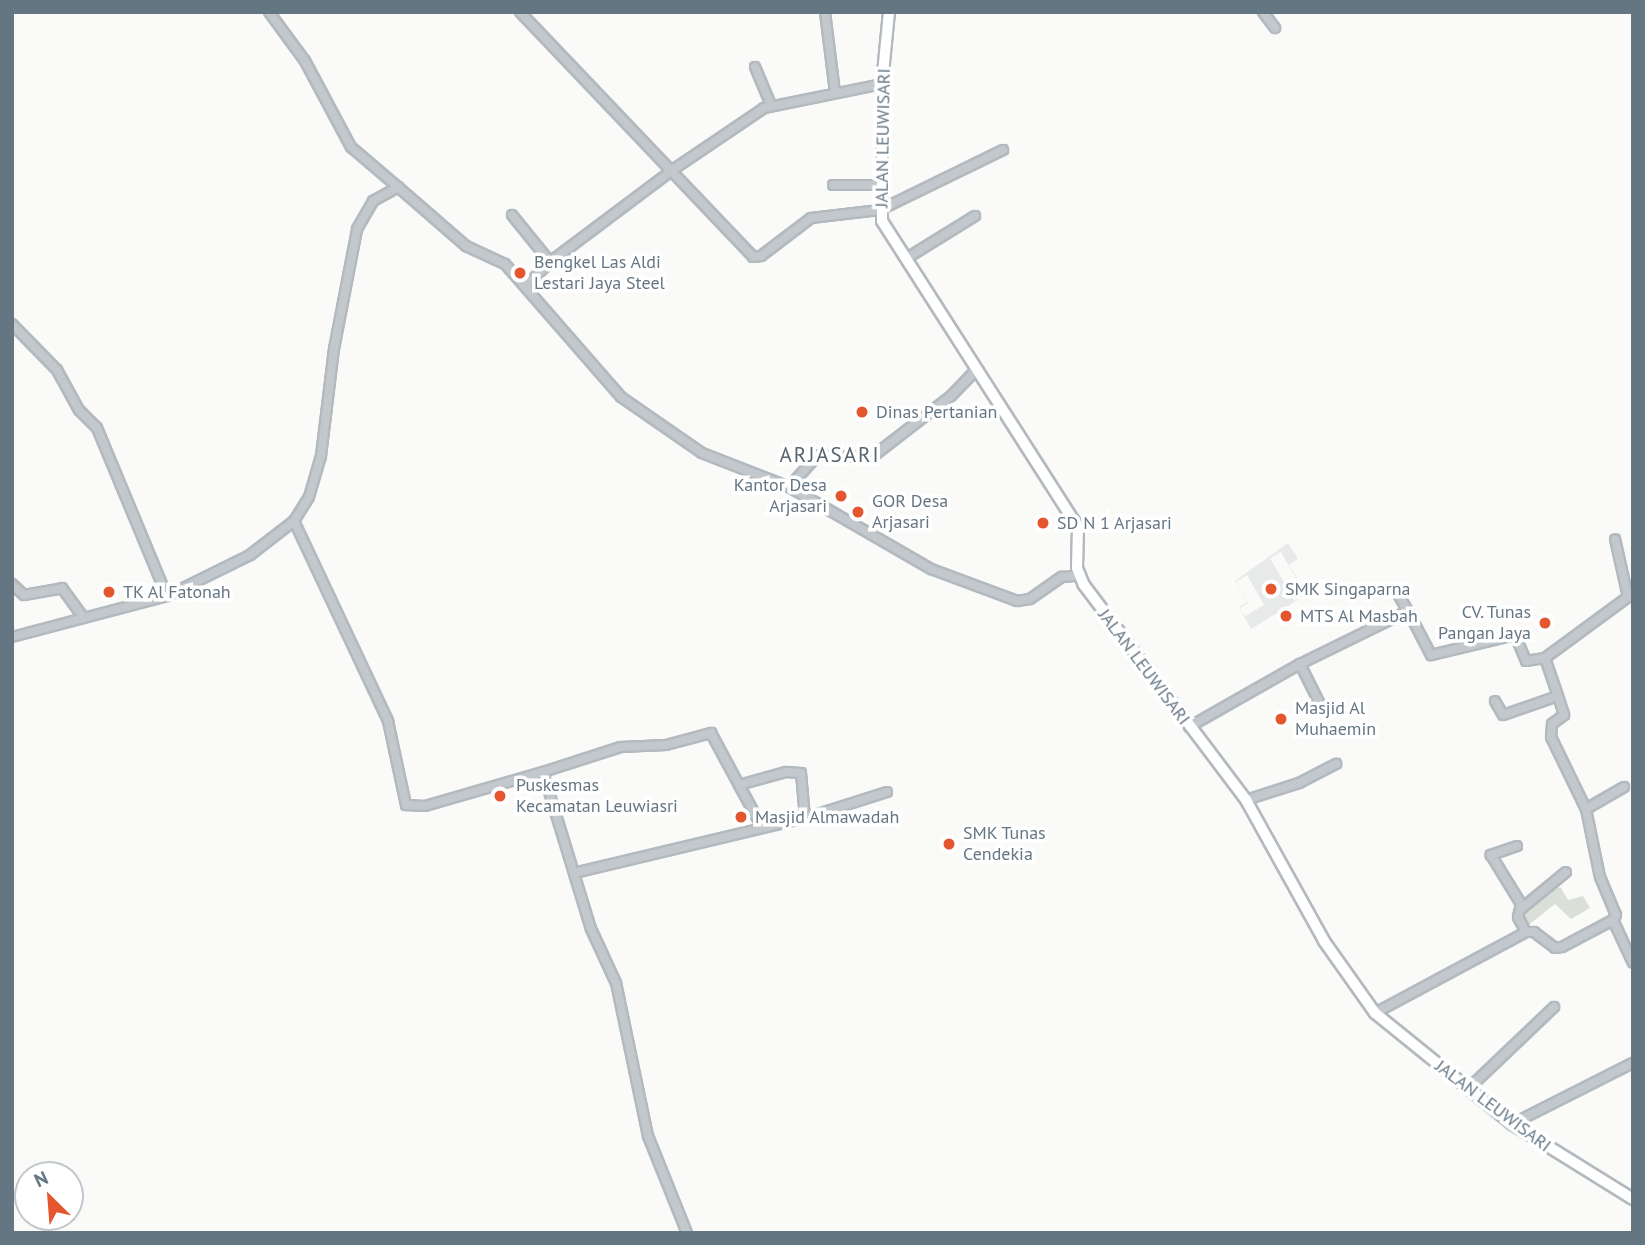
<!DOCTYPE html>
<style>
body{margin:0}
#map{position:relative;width:1645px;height:1245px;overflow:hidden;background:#fafaf8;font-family:"PT Sans",sans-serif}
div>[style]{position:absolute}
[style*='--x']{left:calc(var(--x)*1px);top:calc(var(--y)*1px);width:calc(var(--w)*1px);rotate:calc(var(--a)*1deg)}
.built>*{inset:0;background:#e8e9e9}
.green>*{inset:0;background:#dadfd7}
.roads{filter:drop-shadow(2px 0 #b3babf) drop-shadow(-2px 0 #b3babf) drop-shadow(0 2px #b3babf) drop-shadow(0 -2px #b3babf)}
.minor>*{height:8px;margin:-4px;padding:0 4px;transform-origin:4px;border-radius:4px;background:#c3c8cc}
.secondary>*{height:10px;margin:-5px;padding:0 5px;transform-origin:5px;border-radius:5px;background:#fff}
.dots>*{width:19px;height:19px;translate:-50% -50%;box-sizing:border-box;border:4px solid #fff;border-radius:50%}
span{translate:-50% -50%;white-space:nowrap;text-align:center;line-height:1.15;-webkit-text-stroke:7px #fff;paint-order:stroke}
.street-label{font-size:18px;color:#657683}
.poi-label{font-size:18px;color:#657683}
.left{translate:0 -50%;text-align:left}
.right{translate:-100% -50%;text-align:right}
.quarter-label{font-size:21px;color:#57646e;letter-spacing:2px}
.frame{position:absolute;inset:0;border:14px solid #657683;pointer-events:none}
.north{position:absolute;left:14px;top:1161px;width:70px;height:70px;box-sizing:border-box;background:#fff;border:2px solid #c1c8cd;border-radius:50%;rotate:335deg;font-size:19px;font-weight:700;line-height:28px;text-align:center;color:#657683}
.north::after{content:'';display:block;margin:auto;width:24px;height:32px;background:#e4572e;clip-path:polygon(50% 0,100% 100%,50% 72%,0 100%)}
</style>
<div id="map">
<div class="built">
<div style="clip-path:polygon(evenodd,1288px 543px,1298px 559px,1289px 565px,1307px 594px,1251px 629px,1239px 607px,1247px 602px,1235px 581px,1288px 543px,1281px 552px,1305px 594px,1294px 600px,1270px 558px,1281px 552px,1288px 543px,1247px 575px,1264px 605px,1245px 616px,1240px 608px,1248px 603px,1236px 582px,1247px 575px)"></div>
</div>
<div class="green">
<div style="clip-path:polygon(1550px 886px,1561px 888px,1568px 900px,1583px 896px,1590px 908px,1571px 919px,1555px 904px,1526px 927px,1520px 915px)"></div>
</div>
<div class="roads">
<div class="minor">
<div style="--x:269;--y:12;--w:61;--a:53.7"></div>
<div style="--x:305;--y:61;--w:98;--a:61.9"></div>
<div style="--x:351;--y:147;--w:62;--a:40.4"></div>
<div style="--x:520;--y:12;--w:338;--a:46.4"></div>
<div style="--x:753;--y:257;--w:8;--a:-7"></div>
<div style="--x:761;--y:256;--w:63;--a:-37.2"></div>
<div style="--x:811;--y:218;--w:69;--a:-6.6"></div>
<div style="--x:880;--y:210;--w:137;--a:-26"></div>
<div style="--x:825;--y:12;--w:81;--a:82.9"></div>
<div style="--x:1263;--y:12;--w:20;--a:53"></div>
<div style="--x:755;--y:67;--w:41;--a:67.2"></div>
<div style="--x:833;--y:185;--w:46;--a:0"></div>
<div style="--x:512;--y:215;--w:60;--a:51"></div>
<div style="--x:907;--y:258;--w:80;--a:-31.7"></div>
<div style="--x:527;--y:285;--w:33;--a:-45"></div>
<div style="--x:550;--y:262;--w:151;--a:-36.9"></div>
<div style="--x:671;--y:171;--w:112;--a:-34.1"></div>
<div style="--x:764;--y:108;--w:120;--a:-11.5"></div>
<div style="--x:12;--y:324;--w:64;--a:45.6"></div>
<div style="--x:57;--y:370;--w:46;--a:61.2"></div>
<div style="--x:79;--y:410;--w:25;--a:45"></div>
<div style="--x:97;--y:428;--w:182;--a:67.4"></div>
<div style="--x:789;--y:487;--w:43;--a:-47.8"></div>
<div style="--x:818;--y:455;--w:54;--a:2.1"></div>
<div style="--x:872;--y:457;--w:100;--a:-37.7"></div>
<div style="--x:951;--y:396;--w:36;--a:-46"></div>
<div style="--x:294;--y:521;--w:221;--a:64.8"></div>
<div style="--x:388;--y:721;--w:86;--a:77.9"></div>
<div style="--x:406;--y:805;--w:19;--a:3"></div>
<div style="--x:425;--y:806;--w:123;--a:-16.1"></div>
<div style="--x:12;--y:584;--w:16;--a:43"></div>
<div style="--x:24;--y:595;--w:39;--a:-10"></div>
<div style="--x:62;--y:588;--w:36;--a:54"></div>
<div style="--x:1398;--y:594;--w:20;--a:60"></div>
<div style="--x:12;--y:637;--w:160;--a:-14.8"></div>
<div style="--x:167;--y:596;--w:93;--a:-26.3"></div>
<div style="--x:250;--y:555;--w:56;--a:-37.7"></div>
<div style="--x:294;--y:521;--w:28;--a:-58"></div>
<div style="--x:309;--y:497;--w:43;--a:-73.7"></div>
<div style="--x:321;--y:456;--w:108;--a:-83.1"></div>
<div style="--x:334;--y:349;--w:122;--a:-79.1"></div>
<div style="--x:357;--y:229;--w:32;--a:-60"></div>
<div style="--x:373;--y:201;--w:29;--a:-29"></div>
<div style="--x:398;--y:187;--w:90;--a:40.9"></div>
<div style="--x:466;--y:246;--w:43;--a:24.8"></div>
<div style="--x:505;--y:264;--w:176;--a:48.9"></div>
<div style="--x:621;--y:397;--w:98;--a:34.7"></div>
<div style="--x:702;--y:453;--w:93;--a:21.3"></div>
<div style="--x:789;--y:487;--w:164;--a:30"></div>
<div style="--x:931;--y:569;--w:92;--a:20.4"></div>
<div style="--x:1017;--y:601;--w:13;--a:-9"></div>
<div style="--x:1030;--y:599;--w:39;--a:-35"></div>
<div style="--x:1062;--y:577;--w:16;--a:-4"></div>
<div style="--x:1545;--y:658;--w:103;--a:-36.3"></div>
<div style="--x:1628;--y:597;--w:59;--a:-102.6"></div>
<div style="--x:1300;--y:664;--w:45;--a:63.4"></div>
<div style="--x:1558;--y:696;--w:20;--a:72"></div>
<div style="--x:1564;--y:715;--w:15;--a:143"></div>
<div style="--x:1552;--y:724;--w:13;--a:94"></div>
<div style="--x:1551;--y:737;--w:80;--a:64.1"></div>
<div style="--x:1586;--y:809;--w:69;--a:78.4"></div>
<div style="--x:1600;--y:877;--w:41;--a:67.2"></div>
<div style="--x:1616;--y:915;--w:6;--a:121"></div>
<div style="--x:1189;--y:727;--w:128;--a:-29.6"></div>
<div style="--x:1300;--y:664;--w:120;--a:-26.1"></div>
<div style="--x:1408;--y:611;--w:50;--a:62.4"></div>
<div style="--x:1431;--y:655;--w:86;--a:-13.4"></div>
<div style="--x:1515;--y:635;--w:28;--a:67"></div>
<div style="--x:1526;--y:661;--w:19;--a:-9"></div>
<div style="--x:1545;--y:658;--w:40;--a:71.1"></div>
<div style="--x:1558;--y:696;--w:58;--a:160.9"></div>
<div style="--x:1503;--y:715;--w:16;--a:-120"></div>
<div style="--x:739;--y:785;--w:48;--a:61.3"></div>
<div style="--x:1246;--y:800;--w:56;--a:-17.8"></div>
<div style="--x:1299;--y:783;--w:42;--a:-27.2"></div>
<div style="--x:1586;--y:809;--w:44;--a:-30.1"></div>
<div style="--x:1517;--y:846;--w:28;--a:161"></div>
<div style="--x:1491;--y:855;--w:57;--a:58.5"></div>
<div style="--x:1521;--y:904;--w:13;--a:103"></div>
<div style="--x:1518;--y:917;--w:17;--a:62"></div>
<div style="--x:574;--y:873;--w:237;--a:-13.4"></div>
<div style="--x:805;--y:818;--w:86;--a:-17.6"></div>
<div style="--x:1521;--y:909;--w:58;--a:-39.4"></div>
<div style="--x:1375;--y:1013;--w:171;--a:-28.2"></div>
<div style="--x:1526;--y:932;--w:8;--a:0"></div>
<div style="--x:1534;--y:932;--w:26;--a:37"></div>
<div style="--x:1555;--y:948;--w:7;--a:-8"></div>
<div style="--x:1562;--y:947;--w:58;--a:-27.9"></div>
<div style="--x:1613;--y:920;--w:47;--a:65.1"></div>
<div style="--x:1468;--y:1089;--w:119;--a:-43.6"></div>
<div style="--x:1512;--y:1124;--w:136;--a:-26.8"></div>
<div style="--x:687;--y:1233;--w:105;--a:-111.9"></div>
<div style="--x:648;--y:1136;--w:156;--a:-101.8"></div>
<div style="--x:616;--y:983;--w:60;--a:-114.8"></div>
<div style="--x:591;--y:929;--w:164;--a:-107"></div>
<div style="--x:543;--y:772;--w:82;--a:-17.8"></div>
<div style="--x:621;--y:747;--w:45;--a:-2.5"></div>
<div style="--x:666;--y:745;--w:47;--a:-14.9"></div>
<div style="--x:711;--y:733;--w:59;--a:61.7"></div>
<div style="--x:739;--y:785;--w:49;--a:-15.5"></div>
<div style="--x:786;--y:772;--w:15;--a:4"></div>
<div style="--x:801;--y:773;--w:45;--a:84.9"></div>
</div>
<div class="secondary">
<div style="--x:889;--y:12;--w:72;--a:95.6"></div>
<div style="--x:882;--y:84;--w:137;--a:90"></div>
<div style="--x:882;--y:221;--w:363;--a:57.4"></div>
<div style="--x:1078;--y:527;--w:41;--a:91.4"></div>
<div style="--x:1077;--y:568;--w:18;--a:68"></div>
<div style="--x:1084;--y:585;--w:269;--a:53"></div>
<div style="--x:1246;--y:800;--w:161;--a:61"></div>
<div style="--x:1324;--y:941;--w:88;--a:54.7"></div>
<div style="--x:1375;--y:1013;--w:176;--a:39"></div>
<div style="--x:1512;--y:1124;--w:142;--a:31.8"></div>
</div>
</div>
<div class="dots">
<div style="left:520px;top:273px;background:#e4572e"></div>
<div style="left:862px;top:412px;background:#e4572e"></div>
<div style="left:841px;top:496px;background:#e4572e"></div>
<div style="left:858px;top:512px;background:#e4572e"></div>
<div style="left:1043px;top:523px;background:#e4572e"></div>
<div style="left:1271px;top:589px;background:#e4572e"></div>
<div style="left:109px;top:592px;background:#e4572e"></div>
<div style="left:1286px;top:616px;background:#e4572e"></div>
<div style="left:1545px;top:623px;background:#e4572e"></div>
<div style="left:1281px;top:719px;background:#e4572e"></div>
<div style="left:500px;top:796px;background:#e4572e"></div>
<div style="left:741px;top:817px;background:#e4572e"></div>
<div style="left:949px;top:844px;background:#e4572e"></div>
</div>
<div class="street-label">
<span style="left:883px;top:138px;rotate:-89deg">JALAN LEUWISARI</span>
<span style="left:1144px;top:667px;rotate:53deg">JALAN LEUWISARI</span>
<span style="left:1493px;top:1106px;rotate:37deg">JALAN LEUWISARI</span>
</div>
<div class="poi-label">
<span class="left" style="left:534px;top:273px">Bengkel Las Aldi<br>Lestari Jaya Steel</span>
<span class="left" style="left:876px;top:412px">Dinas Pertanian</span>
<span class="right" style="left:827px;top:496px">Kantor Desa<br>Arjasari</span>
<span class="left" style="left:872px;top:512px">GOR Desa<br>Arjasari</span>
<span class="left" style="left:1057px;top:523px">SD N 1 Arjasari</span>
<span class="left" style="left:1285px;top:589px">SMK Singaparna</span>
<span class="left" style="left:123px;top:592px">TK Al Fatonah</span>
<span class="right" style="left:1531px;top:623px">CV. Tunas<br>Pangan Jaya</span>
<span class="left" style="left:1300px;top:616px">MTS Al Masbah</span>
<span class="left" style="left:1295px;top:719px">Masjid Al<br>Muhaemin</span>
<span class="left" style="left:516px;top:796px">Puskesmas<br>Kecamatan Leuwiasri</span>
<span class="left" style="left:755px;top:817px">Masjid Almawadah</span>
<span class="left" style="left:963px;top:844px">SMK Tunas<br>Cendekia</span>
</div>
<div class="quarter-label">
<span style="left:830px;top:455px">ARJASARI</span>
</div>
<div class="frame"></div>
<div class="north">N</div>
</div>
